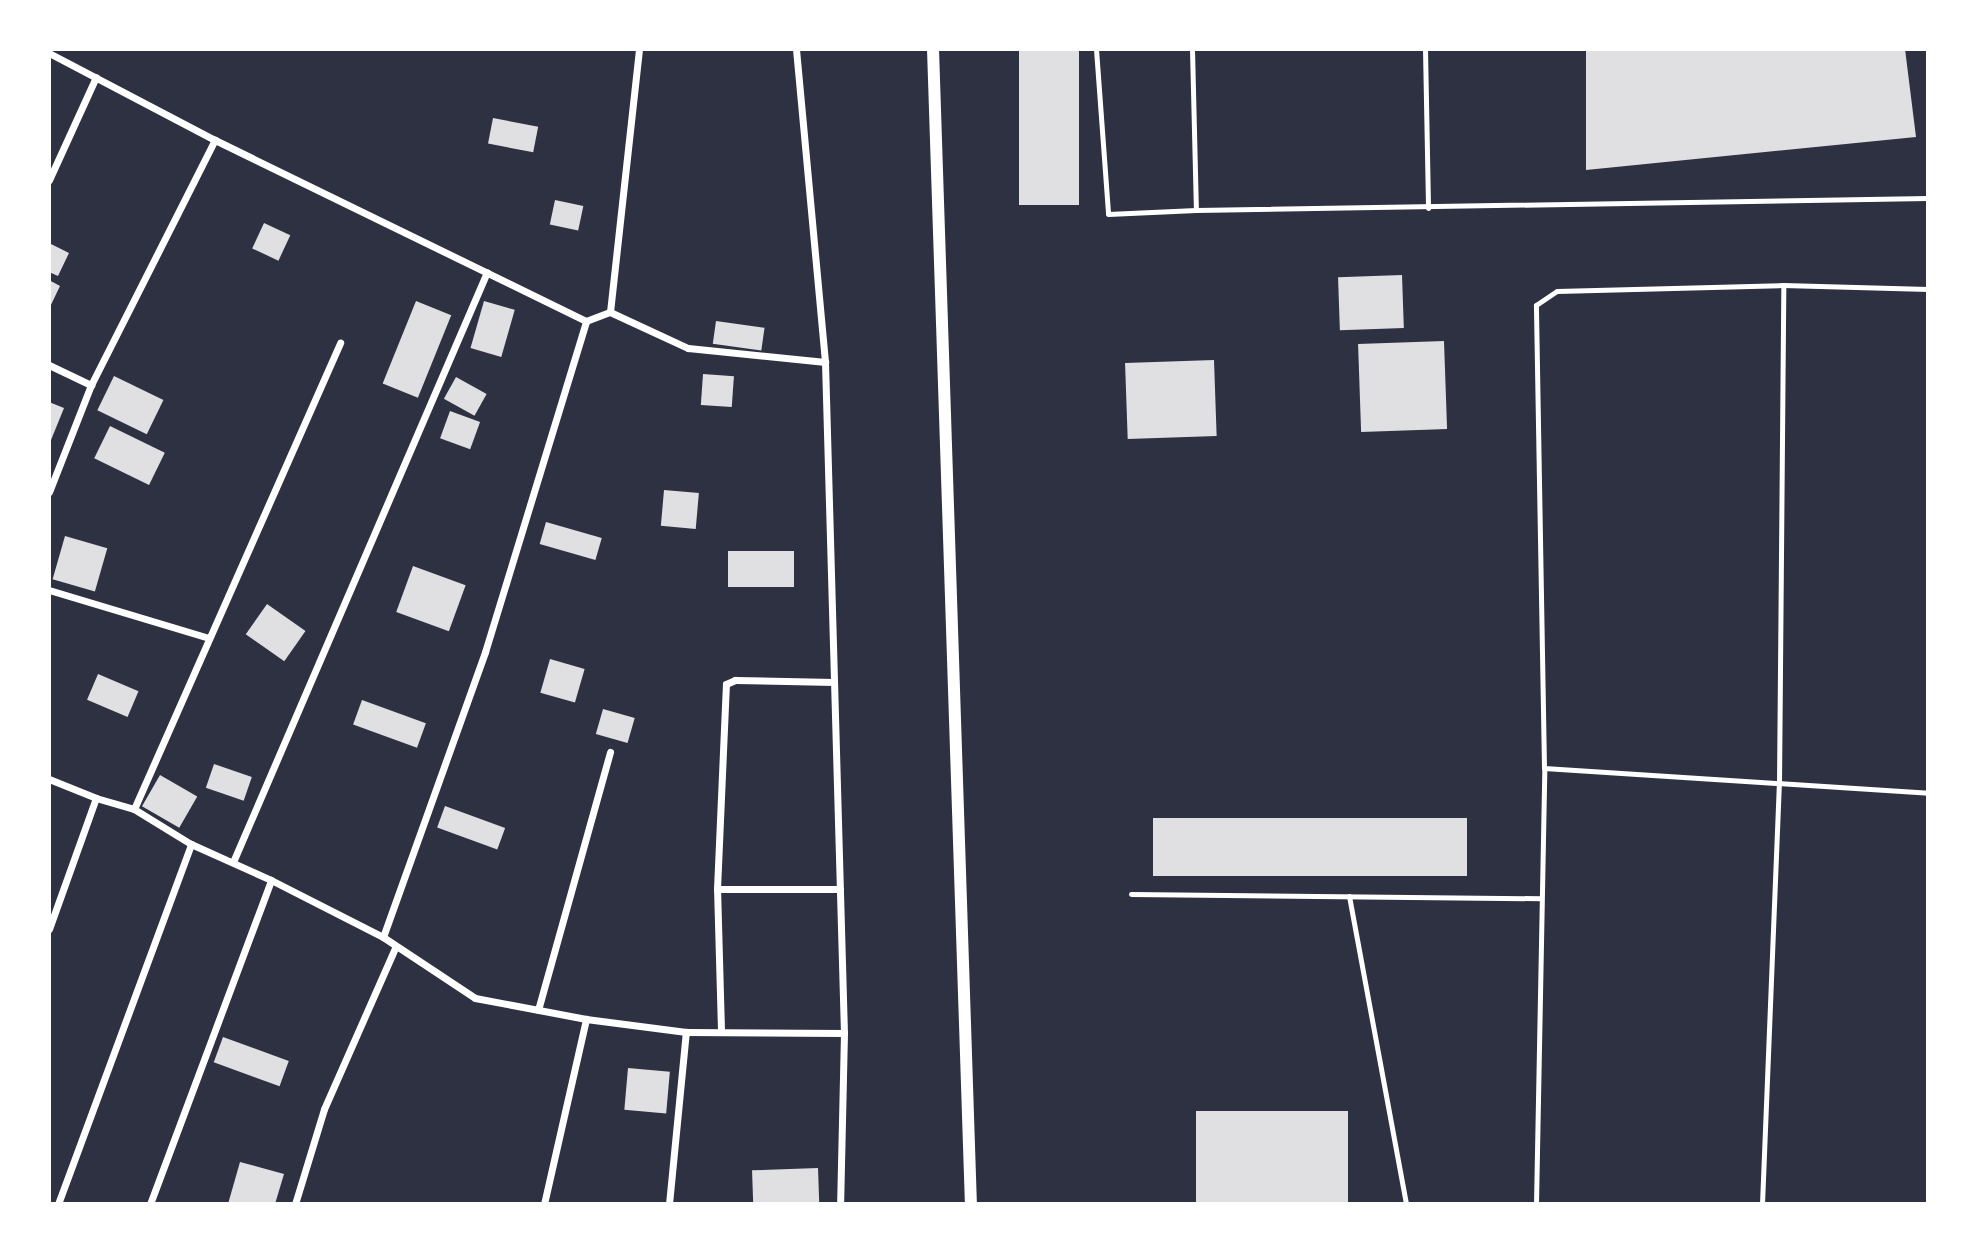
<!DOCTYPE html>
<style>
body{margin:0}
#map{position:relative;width:1977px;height:1253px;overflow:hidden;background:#2d3142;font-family:Ubuntu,sans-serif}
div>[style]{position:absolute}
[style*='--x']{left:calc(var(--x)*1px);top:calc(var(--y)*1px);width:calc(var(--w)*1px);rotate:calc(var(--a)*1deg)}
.building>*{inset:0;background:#e0e0e3;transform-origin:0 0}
.service>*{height:5px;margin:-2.5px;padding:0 2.5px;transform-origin:2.5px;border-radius:2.5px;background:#fff}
.minor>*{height:7px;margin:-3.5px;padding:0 3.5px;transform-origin:3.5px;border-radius:3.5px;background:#fff}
.tertiary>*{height:12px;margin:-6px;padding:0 6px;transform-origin:6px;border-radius:6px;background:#fff}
span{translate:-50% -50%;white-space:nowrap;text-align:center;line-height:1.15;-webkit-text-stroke:6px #fff;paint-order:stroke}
.frame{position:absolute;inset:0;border:51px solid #fff;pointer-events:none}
</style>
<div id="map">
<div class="building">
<div style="left:1019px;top:49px;width:60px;height:156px"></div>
<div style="clip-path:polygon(1586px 49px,1905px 49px,1916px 137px,1586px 170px)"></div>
<div style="left:493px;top:118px;width:46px;height:26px;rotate:11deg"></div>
<div style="left:555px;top:200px;width:29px;height:25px;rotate:12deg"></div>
<div style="left:264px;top:223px;width:29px;height:28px;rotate:25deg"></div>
<div style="clip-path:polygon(49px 243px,69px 253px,58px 276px,49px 272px)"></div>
<div style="left:1402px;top:275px;width:53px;height:64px;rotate:88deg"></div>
<div style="clip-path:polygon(49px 280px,60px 286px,49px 309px)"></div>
<div style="left:416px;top:301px;width:38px;height:89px;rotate:22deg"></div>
<div style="left:484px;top:301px;width:32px;height:49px;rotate:16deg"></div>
<div style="left:716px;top:321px;width:49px;height:23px;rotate:8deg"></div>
<div style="left:1444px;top:341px;width:88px;height:86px;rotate:88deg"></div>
<div style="left:1214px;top:360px;width:76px;height:89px;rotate:88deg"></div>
<div style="left:703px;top:374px;width:31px;height:31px;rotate:4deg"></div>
<div style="left:114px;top:376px;width:55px;height:38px;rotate:26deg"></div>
<div style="left:456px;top:377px;width:35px;height:25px;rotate:29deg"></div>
<div style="clip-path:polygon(49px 402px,64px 408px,49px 445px)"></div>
<div style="left:450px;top:411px;width:32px;height:29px;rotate:20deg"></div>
<div style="left:110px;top:426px;width:61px;height:36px;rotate:26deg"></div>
<div style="left:664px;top:490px;width:35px;height:36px;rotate:5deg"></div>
<div style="left:546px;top:522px;width:58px;height:23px;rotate:16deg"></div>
<div style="left:65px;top:536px;width:44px;height:45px;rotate:16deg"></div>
<div style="left:794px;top:551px;width:36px;height:66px;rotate:90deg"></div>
<div style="left:413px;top:566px;width:56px;height:49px;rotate:20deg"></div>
<div style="left:267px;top:604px;width:47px;height:37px;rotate:35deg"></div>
<div style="left:550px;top:659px;width:36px;height:35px;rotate:16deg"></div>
<div style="left:98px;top:674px;width:44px;height:28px;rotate:23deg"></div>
<div style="left:362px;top:700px;width:68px;height:26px;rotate:20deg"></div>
<div style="left:603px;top:709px;width:33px;height:26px;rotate:16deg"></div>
<div style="left:214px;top:764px;width:40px;height:25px;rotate:19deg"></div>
<div style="left:160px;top:775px;width:43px;height:36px;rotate:30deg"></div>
<div style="left:445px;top:806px;width:64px;height:23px;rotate:20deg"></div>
<div style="left:1467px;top:818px;width:58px;height:314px;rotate:90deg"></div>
<div style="left:223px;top:1037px;width:70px;height:27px;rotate:20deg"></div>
<div style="left:628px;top:1068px;width:42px;height:42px;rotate:5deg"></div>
<div style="left:1196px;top:1111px;width:152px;height:93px"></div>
<div style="clip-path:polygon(240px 1162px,284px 1174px,275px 1204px,228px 1204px)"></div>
<div style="left:818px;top:1168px;width:36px;height:66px;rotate:88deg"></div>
</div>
<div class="service">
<div style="--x:1096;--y:49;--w:165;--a:85.8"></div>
<div style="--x:1108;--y:214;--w:88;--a:-2.6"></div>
<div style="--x:1196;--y:210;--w:732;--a:-0.94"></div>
<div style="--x:1192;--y:49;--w:161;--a:88.6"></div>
<div style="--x:1425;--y:49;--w:159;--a:88.9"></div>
<div style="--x:1544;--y:768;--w:385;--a:3.7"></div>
<div style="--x:1131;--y:894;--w:410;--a:0.6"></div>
<div style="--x:1349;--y:896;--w:313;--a:79.5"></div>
<div style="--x:1536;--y:1204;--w:436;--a:-88.9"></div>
<div style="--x:1544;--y:768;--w:463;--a:-91"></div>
<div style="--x:1536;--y:305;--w:25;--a:-34"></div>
<div style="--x:1557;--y:291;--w:226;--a:-1.5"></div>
<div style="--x:1783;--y:285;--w:145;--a:1.6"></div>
<div style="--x:1762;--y:1204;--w:420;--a:-87.7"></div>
<div style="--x:1779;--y:784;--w:499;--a:-89.5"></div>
</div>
<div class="minor">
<div style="--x:796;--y:49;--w:314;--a:84.7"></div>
<div style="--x:825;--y:362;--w:671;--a:88.38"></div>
<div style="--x:844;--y:1033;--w:171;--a:91.3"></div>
<div style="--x:49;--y:53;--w:187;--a:27.7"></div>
<div style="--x:215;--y:140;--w:413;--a:26"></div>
<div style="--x:586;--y:321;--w:26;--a:-21"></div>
<div style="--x:610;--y:312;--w:86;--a:24.8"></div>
<div style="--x:688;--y:348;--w:138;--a:5.8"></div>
<div style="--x:49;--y:180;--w:113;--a:-65.5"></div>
<div style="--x:610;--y:312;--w:265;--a:-83.7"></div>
<div style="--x:49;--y:365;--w:47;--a:25.5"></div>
<div style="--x:49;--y:492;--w:115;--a:-68.6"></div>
<div style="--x:91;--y:385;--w:275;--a:-63.2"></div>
<div style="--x:49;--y:590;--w:167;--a:16.7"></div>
<div style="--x:49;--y:779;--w:51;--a:22"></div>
<div style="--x:96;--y:798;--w:40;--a:16"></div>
<div style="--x:134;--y:809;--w:67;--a:31.6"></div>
<div style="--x:191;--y:844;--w:88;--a:24.2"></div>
<div style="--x:271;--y:880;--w:126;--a:27"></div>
<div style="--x:383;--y:937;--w:110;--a:33.5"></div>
<div style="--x:475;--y:998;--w:113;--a:10.7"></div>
<div style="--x:586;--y:1019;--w:101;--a:7.4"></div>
<div style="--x:686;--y:1032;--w:158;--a:0.4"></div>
<div style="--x:134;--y:809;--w:510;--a:-66.15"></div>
<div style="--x:233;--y:862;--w:642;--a:-66.71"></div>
<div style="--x:717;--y:889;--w:123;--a:0"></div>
<div style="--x:49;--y:929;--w:139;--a:-70.3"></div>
<div style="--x:383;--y:937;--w:303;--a:-70.3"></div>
<div style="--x:485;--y:652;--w:346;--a:-73"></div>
<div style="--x:538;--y:1010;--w:268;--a:-74.4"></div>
<div style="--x:721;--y:1030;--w:141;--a:-91.6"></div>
<div style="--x:717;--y:889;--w:205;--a:-87.5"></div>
<div style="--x:726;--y:684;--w:10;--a:-24"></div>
<div style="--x:735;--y:680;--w:99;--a:1.2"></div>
<div style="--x:58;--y:1204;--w:384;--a:-69.7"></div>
<div style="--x:150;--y:1204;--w:346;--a:-69.5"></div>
<div style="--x:295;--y:1204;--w:99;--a:-73"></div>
<div style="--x:324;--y:1109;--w:176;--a:-66.2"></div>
<div style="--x:544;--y:1204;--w:190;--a:-77.2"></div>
<div style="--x:669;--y:1204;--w:173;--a:-84.4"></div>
</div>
<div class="tertiary">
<div style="--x:933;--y:49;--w:1156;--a:88.12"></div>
</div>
<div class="frame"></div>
</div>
